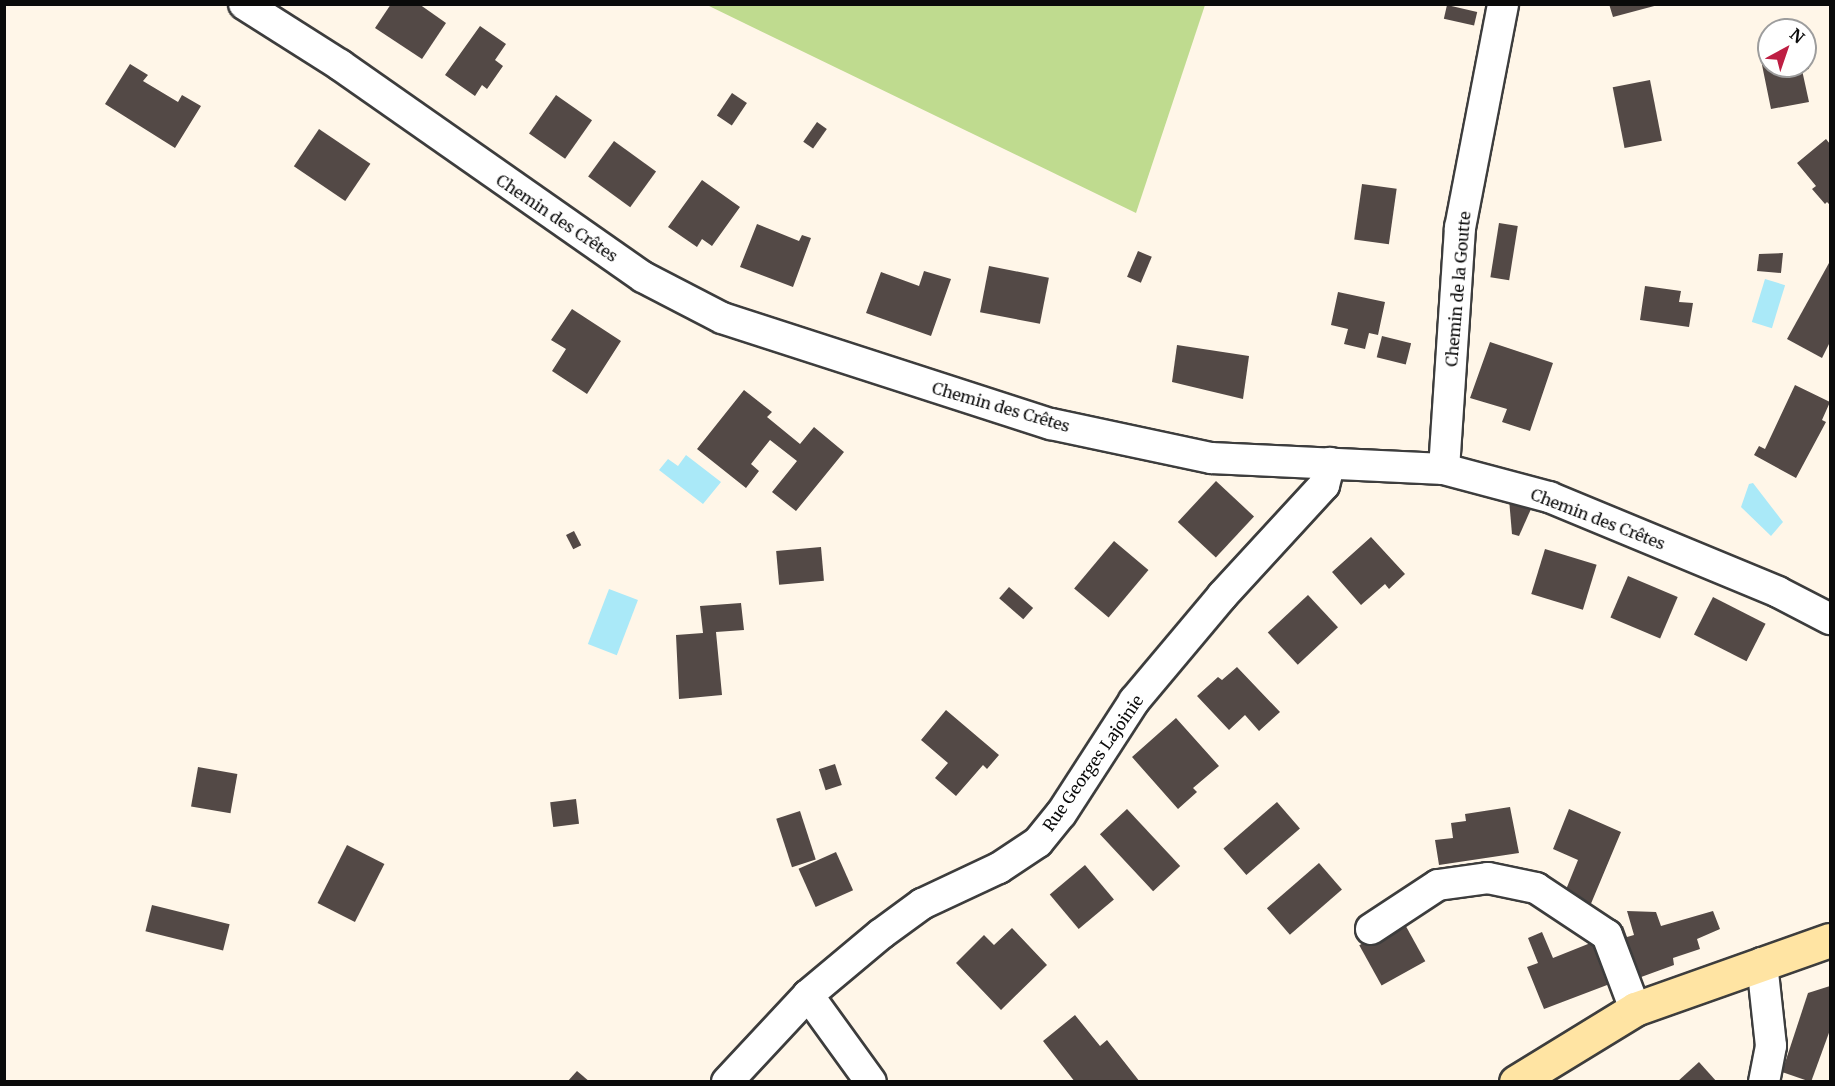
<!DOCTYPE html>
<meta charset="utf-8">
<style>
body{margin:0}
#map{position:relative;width:1835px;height:1086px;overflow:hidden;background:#fff6e8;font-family:Merriweather,serif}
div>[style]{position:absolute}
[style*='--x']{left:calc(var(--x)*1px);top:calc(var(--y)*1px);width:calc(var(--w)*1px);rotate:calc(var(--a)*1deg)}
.forest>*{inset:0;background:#bfdb8f}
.water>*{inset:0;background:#aae9f8;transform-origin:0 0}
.building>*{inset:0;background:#534946;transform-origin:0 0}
.roads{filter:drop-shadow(2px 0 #3d3d3d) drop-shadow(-2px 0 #3d3d3d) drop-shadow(0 2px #3d3d3d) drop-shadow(0 -2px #3d3d3d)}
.street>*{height:30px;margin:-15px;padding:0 15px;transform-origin:15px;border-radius:15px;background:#fff}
.secondary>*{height:33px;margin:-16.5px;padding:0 16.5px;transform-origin:16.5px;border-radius:16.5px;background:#ffe4a3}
span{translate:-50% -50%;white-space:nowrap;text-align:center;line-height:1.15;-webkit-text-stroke:6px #fff;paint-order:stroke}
.street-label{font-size:16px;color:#0a0a0a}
.frame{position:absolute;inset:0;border:6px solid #0a0a0a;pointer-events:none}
.north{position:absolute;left:1757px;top:18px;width:60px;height:60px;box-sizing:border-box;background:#fff;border:2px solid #9d9d9d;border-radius:50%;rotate:40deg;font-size:16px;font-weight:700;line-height:24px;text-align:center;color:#0a0a0a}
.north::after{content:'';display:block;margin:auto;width:21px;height:27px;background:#be1e43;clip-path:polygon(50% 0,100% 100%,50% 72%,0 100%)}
</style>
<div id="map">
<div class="forest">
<div style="clip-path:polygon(707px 5px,1205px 5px,1136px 213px)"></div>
</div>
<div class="water">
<div style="left:1765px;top:279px;width:21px;height:45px;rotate:17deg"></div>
<div style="clip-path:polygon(686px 455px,721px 482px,703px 504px,659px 470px,668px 459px,678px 466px)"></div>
<div style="clip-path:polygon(1753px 483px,1783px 522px,1771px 536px,1741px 507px,1749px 484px)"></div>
<div style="left:609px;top:589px;width:31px;height:59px;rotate:21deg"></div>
</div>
<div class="building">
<div style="clip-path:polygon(391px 4px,419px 4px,446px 23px,422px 59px,375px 28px)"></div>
<div style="clip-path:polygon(1609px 4px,1658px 4px,1658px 5px,1613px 17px)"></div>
<div style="left:1447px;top:5px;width:31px;height:14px;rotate:13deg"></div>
<div style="clip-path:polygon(480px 26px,506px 44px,495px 60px,503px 66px,487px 89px,482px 85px,475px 96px,445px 75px)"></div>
<div style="clip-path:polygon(1769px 41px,1769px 66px,1805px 66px,1806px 54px,1809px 69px,1802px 70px,1809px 102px,1771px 109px,1761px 60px,1766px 59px,1763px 42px)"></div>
<div style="clip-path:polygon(130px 64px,148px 75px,143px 81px,178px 102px,182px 95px,201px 106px,175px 148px,105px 104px)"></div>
<div style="left:1650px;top:80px;width:62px;height:38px;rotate:79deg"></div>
<div style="left:732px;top:93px;width:18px;height:27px;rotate:34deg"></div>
<div style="left:556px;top:95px;width:44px;height:47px;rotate:35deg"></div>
<div style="left:817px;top:122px;width:12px;height:24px;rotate:35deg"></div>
<div style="left:319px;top:129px;width:62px;height:45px;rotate:34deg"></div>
<div style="clip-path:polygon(1826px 139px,1830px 144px,1830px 205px,1827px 202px,1825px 204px,1812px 189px,1816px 186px,1797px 163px)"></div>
<div style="left:614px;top:141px;width:52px;height:44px;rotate:36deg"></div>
<div style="clip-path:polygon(702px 180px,740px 207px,712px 246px,702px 239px,697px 247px,668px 227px)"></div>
<div style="left:1362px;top:184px;width:35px;height:56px;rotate:8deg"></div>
<div style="left:1499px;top:223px;width:19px;height:55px;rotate:9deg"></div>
<div style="clip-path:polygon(757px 224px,799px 241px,802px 235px,811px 238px,793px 287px,740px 267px)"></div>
<div style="left:1138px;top:251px;width:15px;height:28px;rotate:23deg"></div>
<div style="clip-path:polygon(1783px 253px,1781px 273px,1757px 271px,1759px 254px)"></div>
<div style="clip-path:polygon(1829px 263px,1830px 342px,1822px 358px,1787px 339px)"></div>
<div style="left:989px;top:266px;width:61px;height:47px;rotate:11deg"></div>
<div style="clip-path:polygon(924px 271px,951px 279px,931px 336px,866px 313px,881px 272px,919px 286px)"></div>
<div style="clip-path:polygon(1645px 286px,1681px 291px,1679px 302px,1693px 303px,1689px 327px,1640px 320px)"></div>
<div style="clip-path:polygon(1338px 292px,1385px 302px,1378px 335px,1369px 333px,1365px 349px,1344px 344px,1348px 329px,1331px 325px)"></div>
<div style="clip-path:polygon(572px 309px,621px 341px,587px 394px,552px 371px,566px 349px,551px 340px)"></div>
<div style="left:1382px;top:336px;width:30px;height:22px;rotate:14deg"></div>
<div style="clip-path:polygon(1490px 342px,1553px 363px,1530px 431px,1502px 422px,1507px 409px,1470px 398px)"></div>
<div style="clip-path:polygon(1177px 345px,1249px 356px,1243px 399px,1172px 382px)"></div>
<div style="clip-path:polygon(1795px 385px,1830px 402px,1822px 420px,1826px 422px,1796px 478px,1754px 455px,1759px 446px,1765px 449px)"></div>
<div style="clip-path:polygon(744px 390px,772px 412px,767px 417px,800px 444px,814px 427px,844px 452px,796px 511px,772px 492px,797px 461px,770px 440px,751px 464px,759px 471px,746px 488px,697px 449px)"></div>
<div style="left:1216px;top:481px;width:52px;height:56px;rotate:43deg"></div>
<div style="clip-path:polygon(1509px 499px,1531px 509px,1519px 536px,1512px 534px)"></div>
<div style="left:574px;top:531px;width:16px;height:9px;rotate:63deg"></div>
<div style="clip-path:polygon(1371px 537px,1405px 574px,1389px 589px,1385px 584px,1361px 605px,1332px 572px)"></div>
<div style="left:1114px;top:541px;width:45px;height:62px;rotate:40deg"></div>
<div style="left:821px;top:547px;width:34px;height:45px;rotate:85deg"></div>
<div style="left:1545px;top:549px;width:54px;height:47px;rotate:17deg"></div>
<div style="left:1628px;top:576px;width:54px;height:45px;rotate:23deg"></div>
<div style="left:1009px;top:587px;width:32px;height:15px;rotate:41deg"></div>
<div style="left:1308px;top:595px;width:44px;height:55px;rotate:47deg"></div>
<div style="left:1713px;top:597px;width:59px;height:42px;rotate:27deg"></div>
<div style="clip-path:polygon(741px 603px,744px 630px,716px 632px,722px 695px,679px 699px,676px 635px,703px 633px,700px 606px)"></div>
<div style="clip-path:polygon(1237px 667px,1280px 712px,1259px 731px,1245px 715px,1229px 730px,1197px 696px,1218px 677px,1222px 680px)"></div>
<div style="clip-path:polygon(946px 710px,999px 755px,987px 769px,983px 765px,956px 796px,935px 778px,948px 763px,921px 740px)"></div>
<div style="clip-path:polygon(1176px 718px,1219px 766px,1193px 788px,1197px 792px,1178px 809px,1132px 757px)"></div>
<div style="left:835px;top:764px;width:22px;height:17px;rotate:72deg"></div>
<div style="left:198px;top:767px;width:40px;height:40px;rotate:10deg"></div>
<div style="left:576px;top:799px;width:25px;height:26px;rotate:83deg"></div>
<div style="left:1277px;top:802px;width:35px;height:71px;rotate:49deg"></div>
<div style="clip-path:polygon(1510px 807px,1519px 853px,1439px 865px,1435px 840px,1453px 838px,1451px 823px,1466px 821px,1465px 814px)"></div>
<div style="left:1127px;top:809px;width:78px;height:37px;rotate:47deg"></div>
<div style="clip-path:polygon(1569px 809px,1621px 832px,1590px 906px,1565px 892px,1578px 860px,1553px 849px)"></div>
<div style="left:800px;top:811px;width:51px;height:25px;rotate:72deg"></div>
<div style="left:347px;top:845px;width:42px;height:65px;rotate:27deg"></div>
<div style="left:836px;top:852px;width:42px;height:41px;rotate:66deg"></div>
<div style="left:1319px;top:863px;width:35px;height:69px;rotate:49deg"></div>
<div style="left:1085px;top:865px;width:45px;height:46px;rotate:50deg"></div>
<div style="left:152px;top:905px;width:80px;height:27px;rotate:14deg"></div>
<div style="clip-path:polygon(1627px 911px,1656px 912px,1661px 926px,1713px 911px,1720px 929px,1697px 939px,1700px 949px,1673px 958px,1674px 965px,1633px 980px,1615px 928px,1623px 926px,1627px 937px,1634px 935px)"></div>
<div style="left:1403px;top:921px;width:46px;height:50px;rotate:61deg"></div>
<div style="clip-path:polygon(1012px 928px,1047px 965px,1001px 1010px,956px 963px,984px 935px,994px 945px)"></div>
<div style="clip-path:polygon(1542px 932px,1553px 958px,1598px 940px,1615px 982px,1544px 1009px,1527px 967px,1538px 963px,1528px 938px)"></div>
<div style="clip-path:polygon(1830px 986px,1830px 1030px,1811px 1082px,1782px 1072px,1808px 993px)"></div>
<div style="clip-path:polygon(1075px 1015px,1100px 1046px,1107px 1040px,1140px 1082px,1075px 1082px,1043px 1041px)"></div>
<div style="clip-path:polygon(1699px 1062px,1717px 1082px,1677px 1082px)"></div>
<div style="clip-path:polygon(577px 1071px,590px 1082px,567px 1082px)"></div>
</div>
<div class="roads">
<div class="street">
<div style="--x:244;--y:4;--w:114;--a:32.4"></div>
<div style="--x:340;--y:65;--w:370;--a:35"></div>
<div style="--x:643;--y:277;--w:89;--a:27.4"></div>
<div style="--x:722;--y:318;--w:346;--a:17.9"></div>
<div style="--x:1051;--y:424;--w:164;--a:12"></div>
<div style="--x:1211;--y:458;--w:233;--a:2.7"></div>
<div style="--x:1444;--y:469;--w:109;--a:14.9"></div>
<div style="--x:1549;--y:497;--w:248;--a:22.5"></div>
<div style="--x:1778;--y:592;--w:59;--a:27.4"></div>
<div style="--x:1444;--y:469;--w:242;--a:-86.2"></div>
<div style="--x:1460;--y:228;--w:228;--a:-79.1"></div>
<div style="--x:1371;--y:929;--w:80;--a:-33.3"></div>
<div style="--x:1438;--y:885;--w:50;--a:-8"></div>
<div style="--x:1488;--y:878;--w:49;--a:11.8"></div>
<div style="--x:1536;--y:888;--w:85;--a:33.5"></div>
<div style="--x:1607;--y:935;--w:79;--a:69.3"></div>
<div style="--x:1762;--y:963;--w:83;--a:83.8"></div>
<div style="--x:1771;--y:1046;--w:37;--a:101"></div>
<div style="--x:808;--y:995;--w:107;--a:54.1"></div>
<div style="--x:727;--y:1082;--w:119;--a:-47"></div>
<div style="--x:808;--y:995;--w:95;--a:-39.9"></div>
<div style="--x:881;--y:934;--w:51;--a:-36.2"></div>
<div style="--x:922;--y:904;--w:85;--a:-25.1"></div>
<div style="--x:999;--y:868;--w:47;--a:-33.7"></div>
<div style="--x:1038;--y:842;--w:36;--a:-51"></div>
<div style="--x:1061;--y:814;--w:135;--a:-57.1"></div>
<div style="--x:1134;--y:701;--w:137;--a:-50"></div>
<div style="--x:1222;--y:596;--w:151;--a:-47.4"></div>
<div style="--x:1324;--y:485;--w:23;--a:-75"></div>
</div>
<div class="secondary">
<div style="--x:1516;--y:1082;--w:140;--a:-31.5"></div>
<div style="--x:1635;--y:1009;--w:207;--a:-19.5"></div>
</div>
</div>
<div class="street-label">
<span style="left:557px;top:218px;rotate:34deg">Chemin des Crêtes</span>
<span style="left:1458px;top:289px;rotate:-85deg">Chemin de la Goutte</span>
<span style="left:1001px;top:407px;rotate:16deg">Chemin des Crêtes</span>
<span style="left:1598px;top:519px;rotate:21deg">Chemin des Crêtes</span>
<span style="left:1093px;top:763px;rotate:-55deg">Rue Georges Lajoinie</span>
</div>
<div class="frame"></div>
<div class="north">N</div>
</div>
